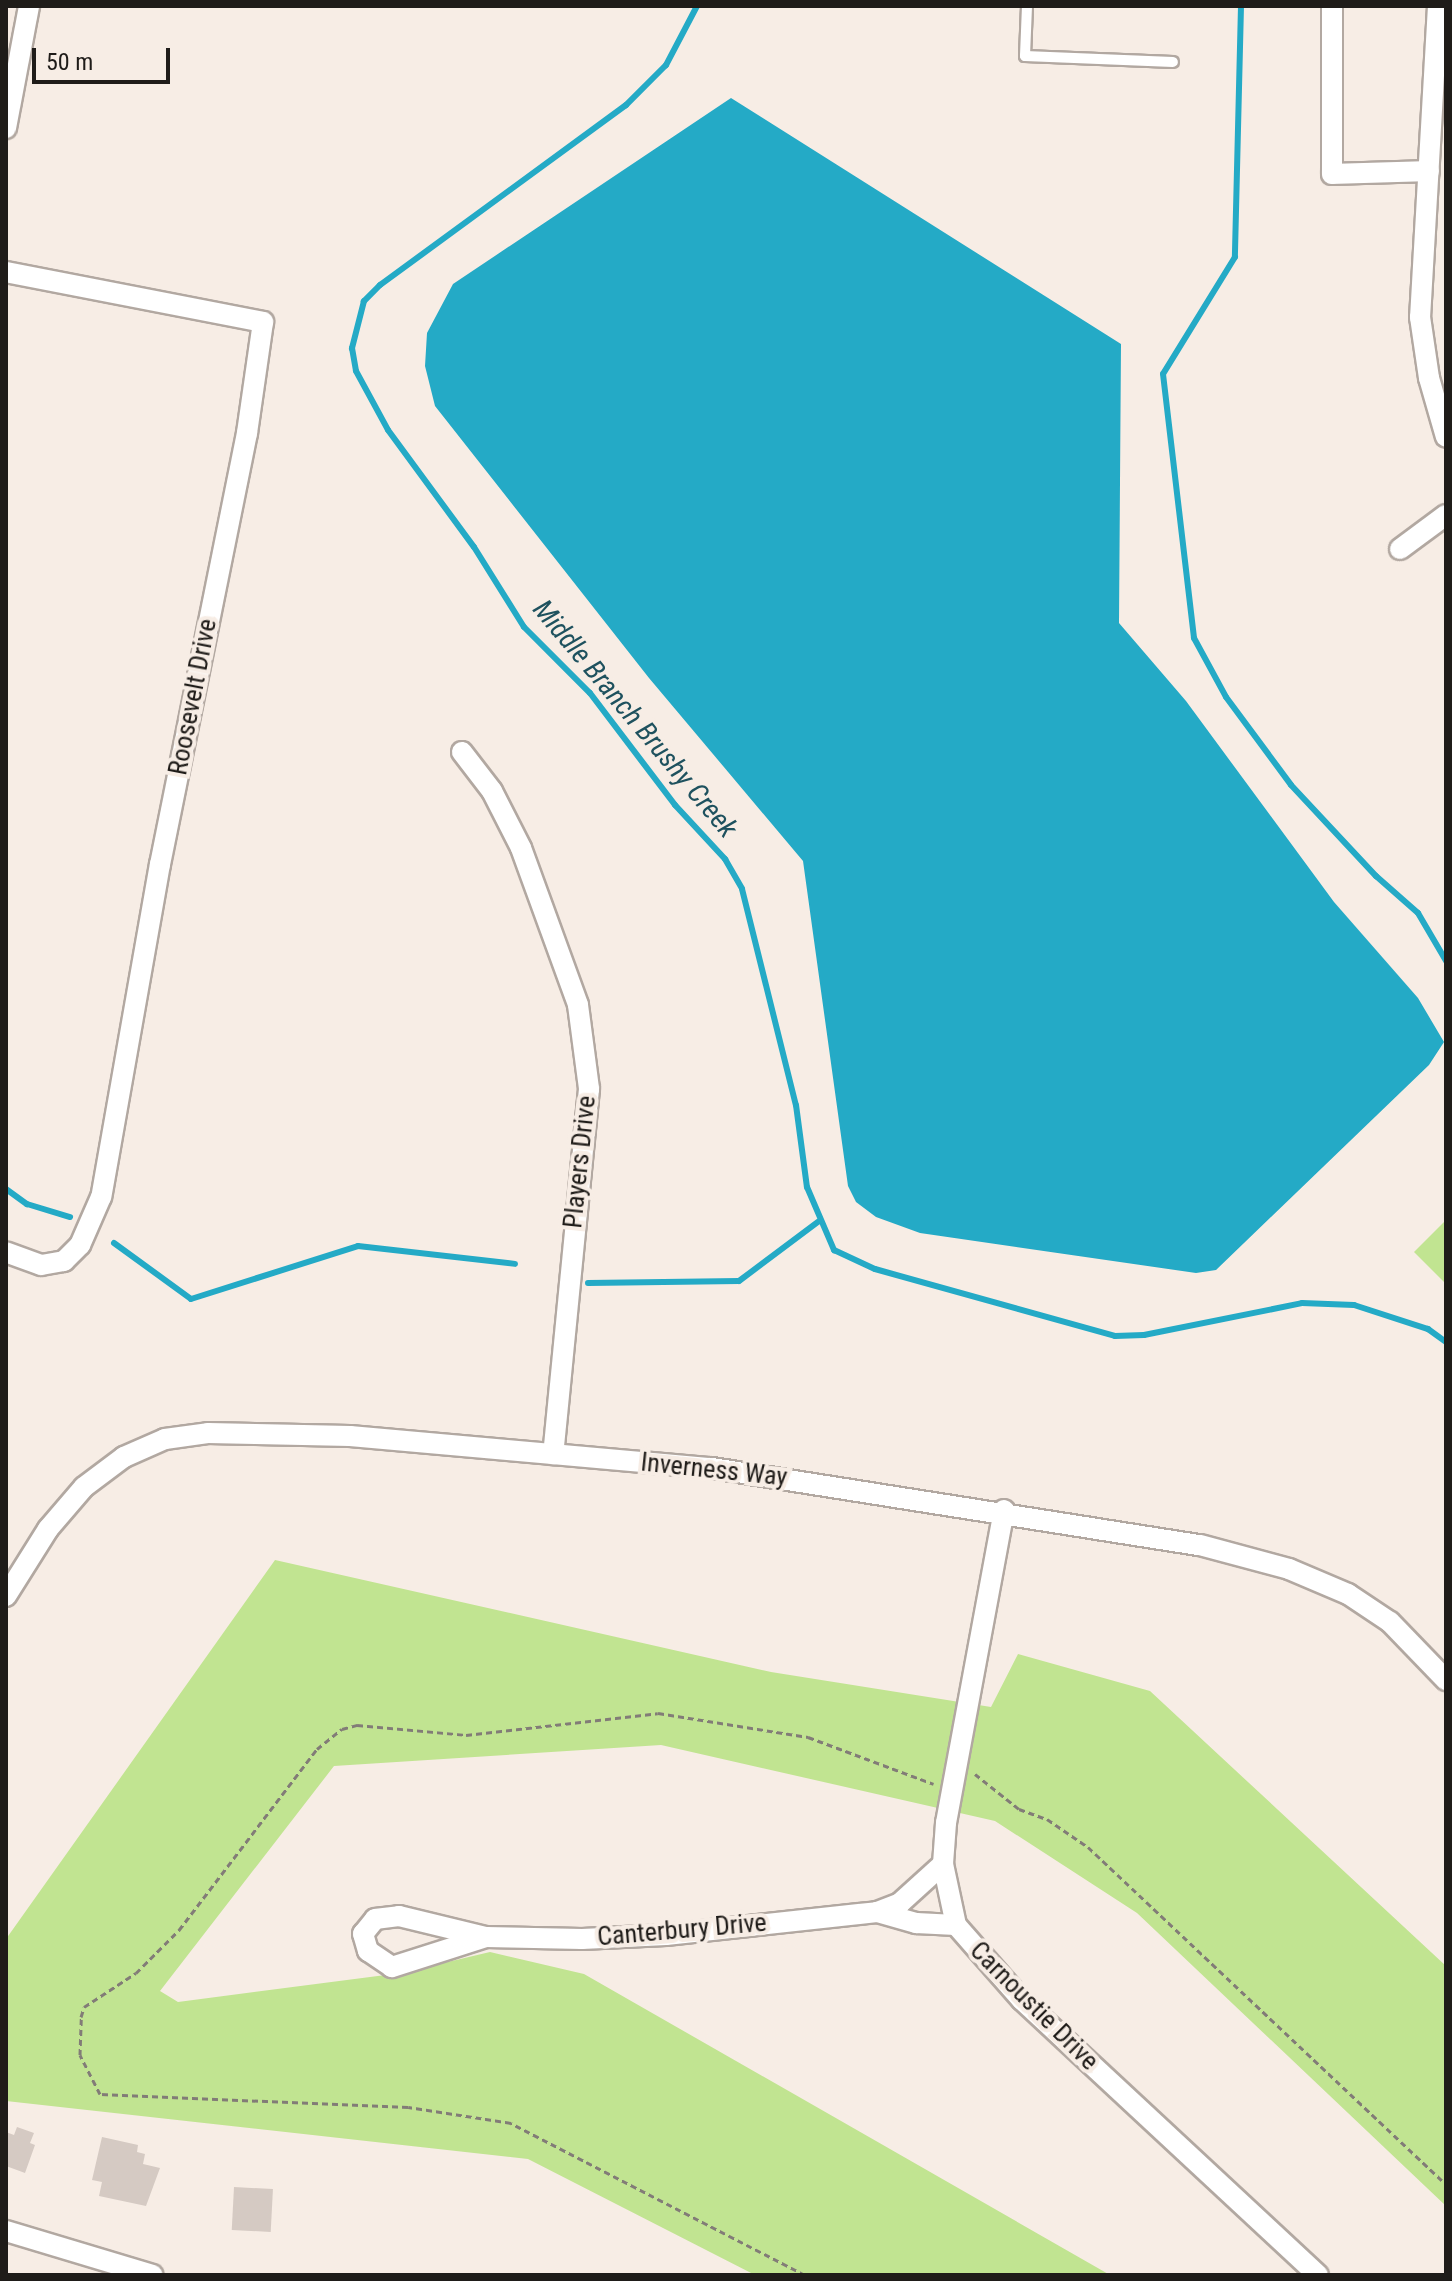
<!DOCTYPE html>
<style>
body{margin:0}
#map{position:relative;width:1452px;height:2281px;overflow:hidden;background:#f7ede5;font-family:"Roboto Condensed",sans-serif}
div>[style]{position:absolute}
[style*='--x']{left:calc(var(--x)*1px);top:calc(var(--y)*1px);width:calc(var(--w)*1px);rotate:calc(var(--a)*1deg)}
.green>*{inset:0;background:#c1e491}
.water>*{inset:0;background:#24aac6}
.stream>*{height:6px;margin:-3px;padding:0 3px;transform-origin:3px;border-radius:3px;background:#24aac6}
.building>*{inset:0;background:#d5cac3;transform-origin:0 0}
.path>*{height:3px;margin-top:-1.5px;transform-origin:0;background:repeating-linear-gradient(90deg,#827c77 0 6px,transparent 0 10px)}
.roads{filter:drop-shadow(2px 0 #b2a8a1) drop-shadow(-2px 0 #b2a8a1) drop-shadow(0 2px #b2a8a1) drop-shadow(0 -2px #b2a8a1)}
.lane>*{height:10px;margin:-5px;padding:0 5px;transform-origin:5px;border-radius:5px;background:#fff}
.street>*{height:20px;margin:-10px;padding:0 10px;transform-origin:10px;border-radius:10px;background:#fff}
span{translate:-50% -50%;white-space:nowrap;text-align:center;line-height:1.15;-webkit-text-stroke:8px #f7ede5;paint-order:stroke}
.street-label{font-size:26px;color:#1f1c19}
.water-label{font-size:28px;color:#1e515e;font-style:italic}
.frame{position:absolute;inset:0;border:8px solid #1f1c19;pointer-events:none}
.scale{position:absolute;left:32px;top:48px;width:138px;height:36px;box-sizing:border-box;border:4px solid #1f1c19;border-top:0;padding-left:10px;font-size:24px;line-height:28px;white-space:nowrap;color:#1f1c19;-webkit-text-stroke:6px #f7ede5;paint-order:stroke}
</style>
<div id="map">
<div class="green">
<div style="clip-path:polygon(1446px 1220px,1446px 1284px,1414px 1252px)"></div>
<div style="clip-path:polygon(275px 1560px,771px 1672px,991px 1707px,1018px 1654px,1150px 1691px,1446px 1966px,1446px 2206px,1137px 1913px,995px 1821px,661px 1745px,334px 1766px,160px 1991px,178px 2002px,401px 1973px,490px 1952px,584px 1974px,1110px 2275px,755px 2275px,528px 2159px,6px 2101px,6px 1939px)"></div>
</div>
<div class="water">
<div style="clip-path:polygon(731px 98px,1121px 344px,1119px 623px,1186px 701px,1334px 902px,1418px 998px,1444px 1042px,1429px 1065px,1216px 1270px,1196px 1273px,920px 1233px,876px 1217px,856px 1202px,848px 1186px,803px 861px,649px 678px,435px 406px,425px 366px,427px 333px,453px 284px)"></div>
</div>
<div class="stream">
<div style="--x:697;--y:6;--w:67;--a:117.7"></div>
<div style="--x:666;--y:65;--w:57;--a:135"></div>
<div style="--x:626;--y:105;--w:305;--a:143.8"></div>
<div style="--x:380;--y:285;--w:23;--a:135"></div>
<div style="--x:364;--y:301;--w:49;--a:104.3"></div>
<div style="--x:352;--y:348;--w:23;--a:80"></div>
<div style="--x:356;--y:371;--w:67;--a:61.5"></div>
<div style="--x:388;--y:430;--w:145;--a:53.7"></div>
<div style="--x:474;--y:547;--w:94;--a:58"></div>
<div style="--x:524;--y:627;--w:93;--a:45"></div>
<div style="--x:590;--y:693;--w:141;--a:52.8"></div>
<div style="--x:675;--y:805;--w:74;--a:47.2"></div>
<div style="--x:725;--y:859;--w:34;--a:60"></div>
<div style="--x:742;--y:889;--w:223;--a:76"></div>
<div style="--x:796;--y:1105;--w:83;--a:82.4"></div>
<div style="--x:807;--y:1187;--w:69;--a:66.8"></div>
<div style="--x:834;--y:1250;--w:45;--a:24.9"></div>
<div style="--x:875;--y:1269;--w:249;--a:15.6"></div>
<div style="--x:1115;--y:1336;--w:29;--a:-2"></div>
<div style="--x:1144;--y:1335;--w:161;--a:-11.4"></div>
<div style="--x:1302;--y:1303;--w:52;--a:2.2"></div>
<div style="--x:1354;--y:1305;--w:78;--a:18"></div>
<div style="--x:1428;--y:1329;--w:22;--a:36"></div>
<div style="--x:1241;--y:6;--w:251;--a:91.4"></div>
<div style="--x:1235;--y:257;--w:137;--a:121.6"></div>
<div style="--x:1163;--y:374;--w:266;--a:83.3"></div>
<div style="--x:1194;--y:638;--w:67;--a:61.5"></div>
<div style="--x:1226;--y:697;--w:109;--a:53.5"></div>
<div style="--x:1291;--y:785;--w:125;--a:47"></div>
<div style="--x:1376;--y:876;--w:56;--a:41.4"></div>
<div style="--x:1418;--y:913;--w:56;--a:59.7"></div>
<div style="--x:6;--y:1189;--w:26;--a:36"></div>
<div style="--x:27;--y:1204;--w:45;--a:16.8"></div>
<div style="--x:114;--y:1243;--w:95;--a:36"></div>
<div style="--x:191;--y:1299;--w:175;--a:-17.6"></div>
<div style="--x:358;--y:1246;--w:158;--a:6.5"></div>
<div style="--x:588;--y:1283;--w:151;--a:-0.8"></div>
<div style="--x:739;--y:1281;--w:99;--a:-36.8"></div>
</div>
<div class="building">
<div style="clip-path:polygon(17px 2127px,34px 2133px,30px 2143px,35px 2145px,25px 2173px,6px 2166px,6px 2132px,14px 2135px)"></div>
<div style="clip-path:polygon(102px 2137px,138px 2145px,137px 2152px,145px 2154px,143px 2164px,160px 2168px,146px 2206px,99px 2196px,102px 2182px,92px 2180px)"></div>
<div style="left:234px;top:2187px;width:39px;height:43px;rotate:3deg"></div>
</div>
<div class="path">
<div style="--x:975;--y:1774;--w:56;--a:38.5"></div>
<div style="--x:1019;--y:1809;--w:30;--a:20"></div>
<div style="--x:1047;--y:1819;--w:50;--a:34.3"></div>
<div style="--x:1088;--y:1847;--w:492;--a:43.3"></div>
<div style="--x:805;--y:2275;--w:331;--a:-152.7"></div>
<div style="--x:511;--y:2123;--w:104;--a:-171.2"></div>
<div style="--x:408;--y:2107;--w:308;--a:-177.6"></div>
<div style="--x:100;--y:2094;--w:44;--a:-117.1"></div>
<div style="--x:80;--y:2055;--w:38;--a:-88"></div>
<div style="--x:81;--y:2017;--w:10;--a:-73"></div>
<div style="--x:84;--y:2007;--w:62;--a:-33.2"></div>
<div style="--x:136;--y:1973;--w:61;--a:-45"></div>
<div style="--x:179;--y:1930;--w:228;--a:-52.7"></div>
<div style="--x:317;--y:1749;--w:32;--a:-39"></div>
<div style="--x:342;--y:1729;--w:16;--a:-15"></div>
<div style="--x:357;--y:1725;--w:109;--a:5.2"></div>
<div style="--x:466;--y:1735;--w:193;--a:-6.5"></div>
<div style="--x:658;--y:1713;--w:152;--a:9.1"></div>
<div style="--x:808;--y:1737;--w:134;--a:20.5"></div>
</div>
<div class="roads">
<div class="lane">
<div style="--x:1027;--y:6;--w:50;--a:92.3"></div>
<div style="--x:1025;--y:56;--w:148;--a:2.3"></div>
</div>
<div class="street">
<div style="--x:1332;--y:6;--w:168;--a:90"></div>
<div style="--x:1332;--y:174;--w:97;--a:-1.8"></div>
<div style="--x:1438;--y:6;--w:312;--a:93.3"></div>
<div style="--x:1420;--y:317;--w:62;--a:81.6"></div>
<div style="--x:1429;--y:378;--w:61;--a:73.9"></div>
<div style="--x:6;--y:128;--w:124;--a:-79.3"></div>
<div style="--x:6;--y:272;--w:262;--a:11"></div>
<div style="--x:263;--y:322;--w:112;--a:98.2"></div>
<div style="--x:247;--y:433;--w:440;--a:101.4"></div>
<div style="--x:160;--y:864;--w:338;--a:100"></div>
<div style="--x:101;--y:1197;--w:52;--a:113.6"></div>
<div style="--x:80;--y:1245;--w:23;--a:135"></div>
<div style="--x:64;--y:1261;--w:23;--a:170"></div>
<div style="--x:41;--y:1265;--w:37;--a:-160"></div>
<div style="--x:1400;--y:549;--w:57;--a:-36.5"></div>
<div style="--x:462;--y:752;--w:49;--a:52.4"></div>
<div style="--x:492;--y:791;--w:64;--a:63"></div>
<div style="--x:521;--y:848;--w:167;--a:70"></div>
<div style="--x:578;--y:1005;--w:85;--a:82.5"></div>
<div style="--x:589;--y:1089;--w:367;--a:95.6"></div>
<div style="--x:1004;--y:1510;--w:318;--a:100.5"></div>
<div style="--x:946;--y:1823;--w:41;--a:94.2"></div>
<div style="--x:943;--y:1864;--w:62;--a:78"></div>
<div style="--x:956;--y:1925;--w:100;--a:48.7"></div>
<div style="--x:1022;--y:2000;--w:404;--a:42.9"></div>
<div style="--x:6;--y:1596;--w:79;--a:-57.9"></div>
<div style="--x:48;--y:1529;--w:55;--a:-49.4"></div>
<div style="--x:84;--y:1487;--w:50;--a:-36.9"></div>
<div style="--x:124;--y:1457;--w:45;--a:-23.7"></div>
<div style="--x:165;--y:1439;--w:43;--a:-7.9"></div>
<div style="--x:208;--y:1433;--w:142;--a:1.2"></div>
<div style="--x:350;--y:1436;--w:363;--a:5.1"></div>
<div style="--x:712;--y:1468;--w:494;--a:9"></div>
<div style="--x:1200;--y:1545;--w:92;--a:15.1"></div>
<div style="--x:1289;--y:1569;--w:64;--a:23"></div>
<div style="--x:1348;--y:1594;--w:50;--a:33.7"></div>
<div style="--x:1390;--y:1622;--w:81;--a:46"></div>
<div style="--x:877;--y:1912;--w:41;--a:15.8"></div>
<div style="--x:916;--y:1923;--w:40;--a:2.9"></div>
<div style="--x:486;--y:1937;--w:99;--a:162.3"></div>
<div style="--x:392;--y:1967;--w:29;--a:-146"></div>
<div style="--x:368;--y:1951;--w:18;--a:-106"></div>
<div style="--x:363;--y:1934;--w:19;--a:-51"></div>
<div style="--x:375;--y:1919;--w:24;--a:-7"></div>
<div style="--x:399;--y:1916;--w:89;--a:13.6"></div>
<div style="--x:486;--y:1937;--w:96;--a:1.2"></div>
<div style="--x:582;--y:1939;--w:84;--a:-2.7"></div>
<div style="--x:666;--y:1935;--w:212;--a:-6.2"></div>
<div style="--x:877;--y:1912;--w:25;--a:-21"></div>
<div style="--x:900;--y:1903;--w:58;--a:-42.2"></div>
<div style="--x:6;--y:2231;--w:153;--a:16.7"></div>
</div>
</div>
<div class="street-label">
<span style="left:193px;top:697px;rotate:-79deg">Roosevelt Drive</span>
<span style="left:580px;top:1162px;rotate:-84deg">Players Drive</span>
<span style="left:714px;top:1470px;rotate:6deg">Inverness Way</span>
<span style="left:682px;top:1930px;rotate:-5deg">Canterbury Drive</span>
<span style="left:1034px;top:2006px;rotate:45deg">Carnoustie Drive</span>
</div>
<div class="water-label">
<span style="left:635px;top:719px;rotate:50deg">Middle Branch Brushy Creek</span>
</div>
<div class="frame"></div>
<div class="scale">50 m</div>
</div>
